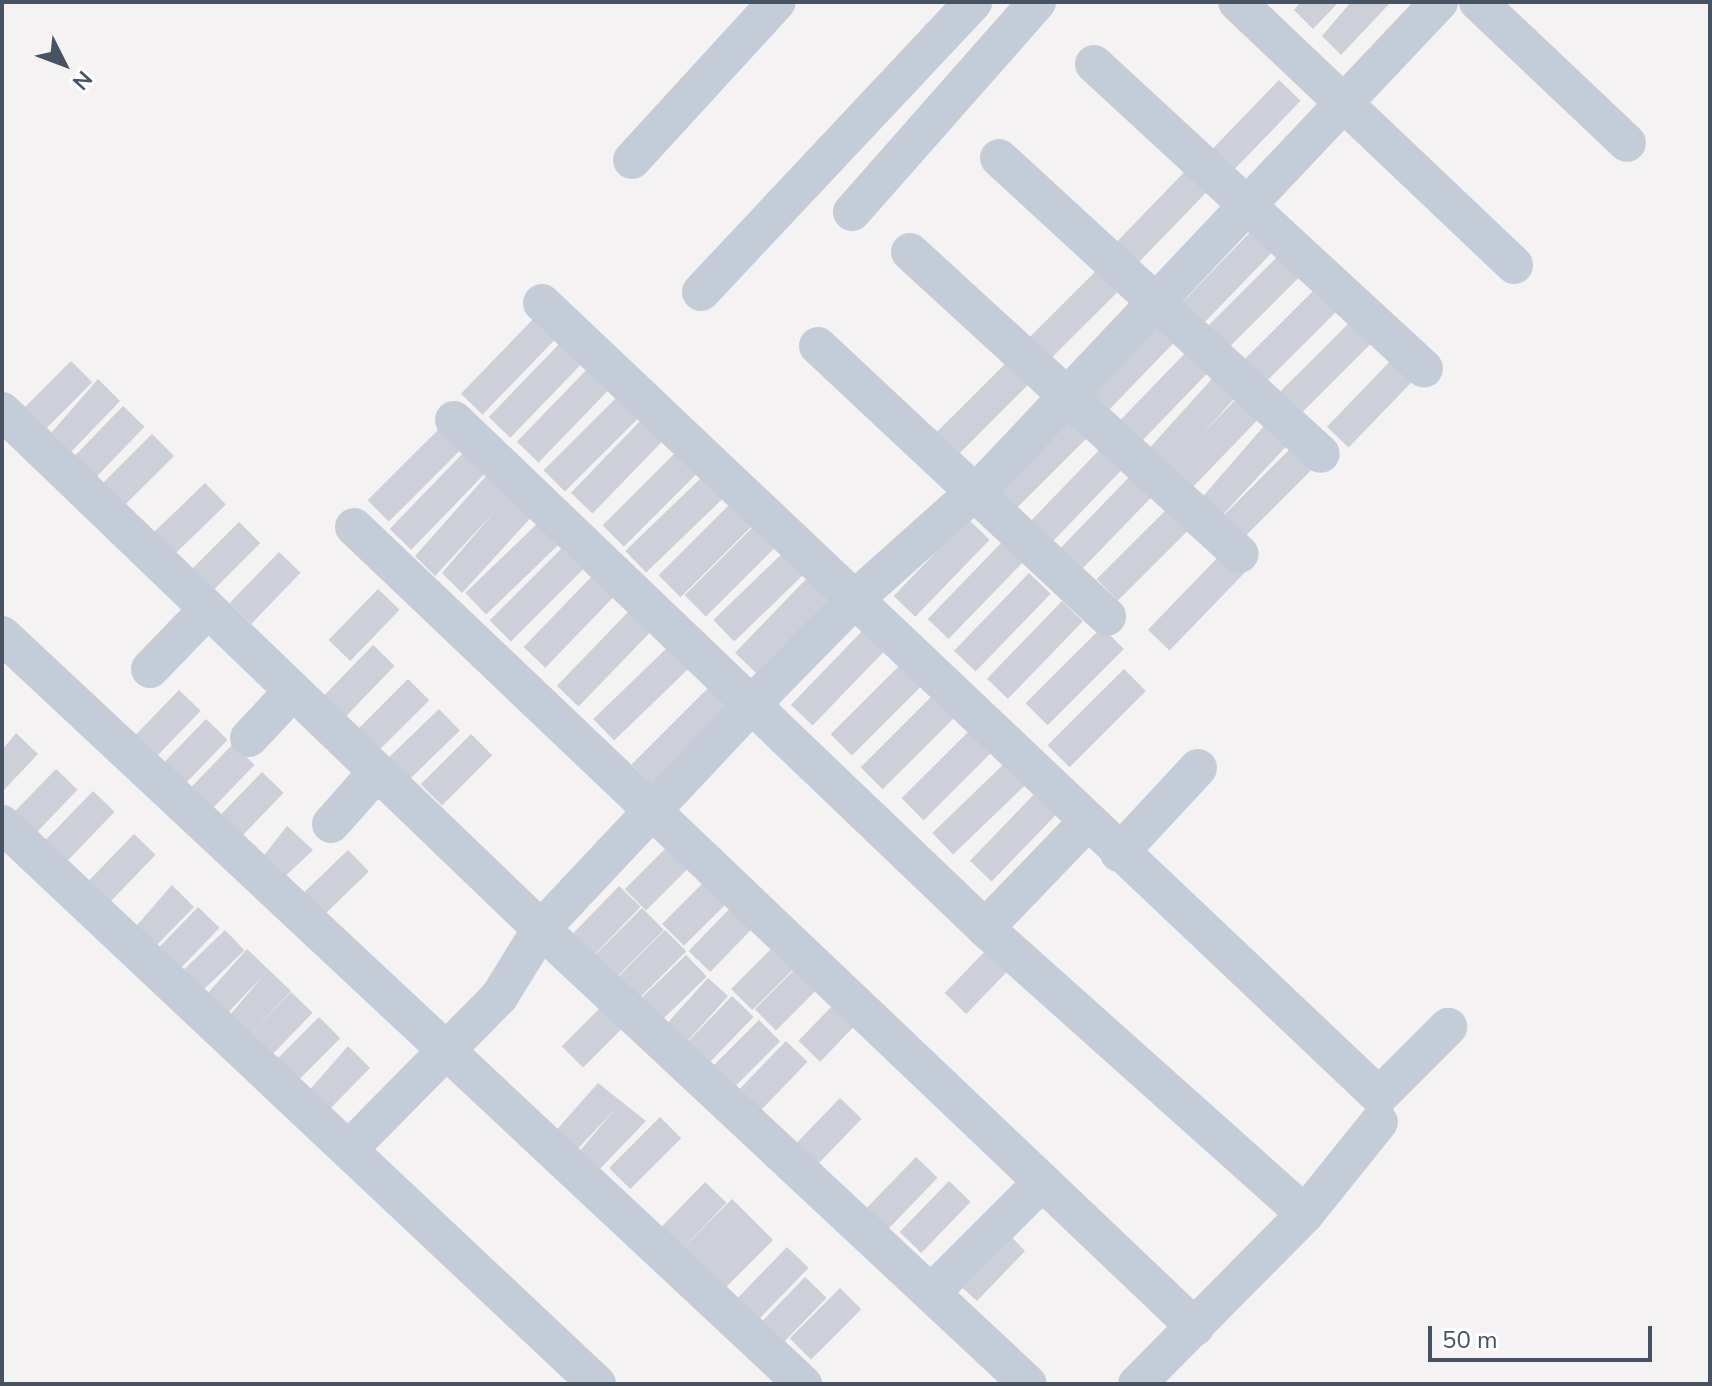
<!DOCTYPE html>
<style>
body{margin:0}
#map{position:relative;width:1712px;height:1386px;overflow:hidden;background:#f4f2f2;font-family:"Nunito Sans",sans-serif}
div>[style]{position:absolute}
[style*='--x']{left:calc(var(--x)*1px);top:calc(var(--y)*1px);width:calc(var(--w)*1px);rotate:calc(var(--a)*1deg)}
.building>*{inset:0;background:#cdd0d8;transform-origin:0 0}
.minor>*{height:38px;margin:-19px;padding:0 19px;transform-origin:19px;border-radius:19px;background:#c4ccd8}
span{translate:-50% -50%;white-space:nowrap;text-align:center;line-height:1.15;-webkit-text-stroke:6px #fff;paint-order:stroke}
.frame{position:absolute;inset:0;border:4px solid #475262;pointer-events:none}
.north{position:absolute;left:24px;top:24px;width:80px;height:80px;-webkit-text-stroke:6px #fff;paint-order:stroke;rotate:132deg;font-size:22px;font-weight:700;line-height:32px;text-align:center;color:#475262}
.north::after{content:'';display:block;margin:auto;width:28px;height:36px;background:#475262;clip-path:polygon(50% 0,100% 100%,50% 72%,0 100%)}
.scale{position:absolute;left:1428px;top:1326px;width:224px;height:36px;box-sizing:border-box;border:4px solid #475262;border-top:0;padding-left:10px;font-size:24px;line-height:28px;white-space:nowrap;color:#475262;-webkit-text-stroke:6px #fff;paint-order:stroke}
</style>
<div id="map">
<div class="building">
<div style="clip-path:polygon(1301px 2px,1339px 2px,1313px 29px,1294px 10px)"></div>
<div style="clip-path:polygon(1351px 2px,1391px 2px,1341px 55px,1322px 36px)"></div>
<div style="left:1279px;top:80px;width:30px;height:108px;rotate:44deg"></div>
<div style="left:1191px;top:165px;width:30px;height:108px;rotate:44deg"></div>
<div style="left:1255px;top:227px;width:30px;height:107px;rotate:44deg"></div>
<div style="left:1278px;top:256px;width:30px;height:108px;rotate:45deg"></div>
<div style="left:1101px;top:266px;width:30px;height:108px;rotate:45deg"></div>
<div style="left:1319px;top:285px;width:31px;height:108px;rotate:45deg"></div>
<div style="left:536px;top:316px;width:30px;height:108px;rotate:44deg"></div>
<div style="left:1157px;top:317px;width:30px;height:107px;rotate:44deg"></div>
<div style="left:1353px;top:319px;width:30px;height:108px;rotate:45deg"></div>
<div style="left:563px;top:340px;width:30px;height:107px;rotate:44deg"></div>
<div style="left:1190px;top:348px;width:30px;height:108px;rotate:44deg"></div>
<div style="left:1402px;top:349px;width:30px;height:108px;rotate:44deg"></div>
<div style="left:1011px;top:358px;width:31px;height:108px;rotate:45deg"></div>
<div style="left:71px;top:361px;width:30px;height:71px;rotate:45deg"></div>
<div style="left:592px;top:364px;width:30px;height:108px;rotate:44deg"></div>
<div style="left:1218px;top:372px;width:30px;height:107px;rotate:42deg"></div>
<div style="clip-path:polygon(98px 379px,120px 401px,71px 452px,52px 432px)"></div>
<div style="left:620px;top:394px;width:30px;height:108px;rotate:45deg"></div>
<div style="left:1241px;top:394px;width:30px;height:108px;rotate:44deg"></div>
<div style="left:123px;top:406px;width:30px;height:71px;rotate:44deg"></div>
<div style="left:1070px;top:411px;width:31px;height:108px;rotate:45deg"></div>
<div style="left:646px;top:415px;width:30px;height:108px;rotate:44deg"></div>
<div style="clip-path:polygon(1270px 419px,1291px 441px,1218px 520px,1199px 501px)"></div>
<div style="left:444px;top:424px;width:30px;height:108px;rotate:45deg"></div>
<div style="left:152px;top:434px;width:31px;height:71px;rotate:45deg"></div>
<div style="left:1106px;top:443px;width:30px;height:108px;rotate:44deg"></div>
<div style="left:1296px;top:443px;width:30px;height:108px;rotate:45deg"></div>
<div style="left:679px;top:449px;width:30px;height:108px;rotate:45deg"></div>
<div style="left:464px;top:452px;width:30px;height:107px;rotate:44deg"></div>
<div style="left:1135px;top:471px;width:30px;height:108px;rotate:44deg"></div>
<div style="clip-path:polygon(487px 475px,535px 513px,462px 593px,442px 573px,495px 511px,435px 576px,415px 556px)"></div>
<div style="left:703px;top:476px;width:30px;height:108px;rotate:46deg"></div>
<div style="left:205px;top:483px;width:30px;height:71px;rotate:46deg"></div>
<div style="left:735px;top:499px;width:31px;height:108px;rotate:45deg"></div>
<div style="left:1173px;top:503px;width:30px;height:108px;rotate:45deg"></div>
<div style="left:543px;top:518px;width:30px;height:108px;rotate:46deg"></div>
<div style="left:761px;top:519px;width:30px;height:108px;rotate:45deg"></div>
<div style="left:968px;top:519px;width:30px;height:107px;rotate:44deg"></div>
<div style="left:239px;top:522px;width:30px;height:71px;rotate:45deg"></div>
<div style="left:1002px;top:542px;width:29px;height:107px;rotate:44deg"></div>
<div style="left:566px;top:544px;width:30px;height:108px;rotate:45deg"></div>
<div style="left:791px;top:545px;width:30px;height:108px;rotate:46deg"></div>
<div style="left:279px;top:552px;width:30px;height:71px;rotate:44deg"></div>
<div style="left:1223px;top:552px;width:30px;height:108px;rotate:44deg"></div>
<div style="left:598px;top:570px;width:30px;height:107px;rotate:44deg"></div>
<div style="left:1029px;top:573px;width:30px;height:108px;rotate:44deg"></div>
<div style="left:810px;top:575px;width:30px;height:108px;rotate:44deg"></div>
<div style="left:378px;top:589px;width:30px;height:71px;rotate:44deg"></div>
<div style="left:1062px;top:601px;width:29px;height:108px;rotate:44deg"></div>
<div style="left:632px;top:608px;width:30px;height:108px;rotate:44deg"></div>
<div style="left:866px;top:627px;width:30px;height:108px;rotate:44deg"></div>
<div style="left:1102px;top:627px;width:31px;height:108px;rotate:45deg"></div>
<div style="left:671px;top:644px;width:30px;height:108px;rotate:46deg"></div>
<div style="left:373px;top:645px;width:30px;height:71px;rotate:44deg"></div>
<div style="left:907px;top:658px;width:30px;height:108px;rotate:45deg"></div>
<div style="left:1124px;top:669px;width:31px;height:108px;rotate:45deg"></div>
<div style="left:408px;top:679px;width:30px;height:72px;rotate:45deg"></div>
<div style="left:708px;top:688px;width:30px;height:108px;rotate:45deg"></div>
<div style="left:179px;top:690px;width:30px;height:71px;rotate:44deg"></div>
<div style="left:937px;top:691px;width:31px;height:108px;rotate:45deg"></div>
<div style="left:439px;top:709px;width:30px;height:71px;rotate:46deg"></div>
<div style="left:206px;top:719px;width:30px;height:70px;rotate:44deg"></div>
<div style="left:978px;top:722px;width:31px;height:108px;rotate:45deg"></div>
<div style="clip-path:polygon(16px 733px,38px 754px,2px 792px,2px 750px)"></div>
<div style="left:471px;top:734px;width:30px;height:71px;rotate:45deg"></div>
<div style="left:233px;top:744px;width:30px;height:71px;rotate:44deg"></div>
<div style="left:1010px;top:758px;width:30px;height:108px;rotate:46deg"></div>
<div style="left:56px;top:769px;width:30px;height:70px;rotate:44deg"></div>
<div style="left:262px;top:772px;width:30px;height:70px;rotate:44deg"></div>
<div style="left:1045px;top:783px;width:30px;height:108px;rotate:44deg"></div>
<div style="left:93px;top:791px;width:30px;height:71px;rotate:44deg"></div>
<div style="clip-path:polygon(287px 826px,313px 850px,275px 886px,255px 867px)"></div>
<div style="left:134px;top:834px;width:30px;height:70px;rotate:44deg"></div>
<div style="left:675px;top:839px;width:30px;height:71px;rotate:45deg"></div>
<div style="left:348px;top:850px;width:30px;height:71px;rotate:46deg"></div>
<div style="left:713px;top:873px;width:31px;height:72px;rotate:45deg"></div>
<div style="clip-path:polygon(172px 885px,194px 907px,145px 957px,125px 939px)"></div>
<div style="left:619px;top:886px;width:30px;height:70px;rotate:44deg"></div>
<div style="left:738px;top:900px;width:30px;height:71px;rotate:44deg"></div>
<div style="left:198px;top:907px;width:30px;height:71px;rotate:44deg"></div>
<div style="left:642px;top:908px;width:31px;height:71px;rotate:45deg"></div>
<div style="left:225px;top:930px;width:28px;height:71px;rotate:46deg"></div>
<div style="left:665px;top:930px;width:30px;height:71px;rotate:45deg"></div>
<div style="left:782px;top:938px;width:30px;height:72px;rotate:45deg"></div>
<div style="left:994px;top:942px;width:30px;height:71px;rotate:44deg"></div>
<div style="clip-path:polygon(247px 949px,291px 991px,243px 1042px,223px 1023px,263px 976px,220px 1021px,200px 1002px)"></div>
<div style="left:686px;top:955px;width:30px;height:71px;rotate:46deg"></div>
<div style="left:805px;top:959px;width:30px;height:71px;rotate:45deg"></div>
<div style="left:708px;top:978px;width:27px;height:71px;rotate:42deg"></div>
<div style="left:291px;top:992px;width:30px;height:71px;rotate:44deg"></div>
<div style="left:612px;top:996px;width:30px;height:71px;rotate:45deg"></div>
<div style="left:732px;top:996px;width:30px;height:71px;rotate:44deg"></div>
<div style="left:836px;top:1002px;width:30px;height:54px;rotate:44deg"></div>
<div style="left:319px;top:1017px;width:30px;height:71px;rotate:45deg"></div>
<div style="left:759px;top:1020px;width:30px;height:71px;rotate:45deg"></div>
<div style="left:786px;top:1041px;width:30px;height:71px;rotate:44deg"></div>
<div style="clip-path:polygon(348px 1046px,370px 1068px,321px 1118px,301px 1100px)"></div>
<div style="clip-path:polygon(598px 1083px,646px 1121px,598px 1171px,578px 1153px,616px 1108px,572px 1155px,552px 1135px)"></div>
<div style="left:840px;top:1098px;width:30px;height:69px;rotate:44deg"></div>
<div style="left:660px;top:1117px;width:30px;height:72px;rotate:45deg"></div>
<div style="left:916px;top:1157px;width:30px;height:71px;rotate:44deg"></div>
<div style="left:949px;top:1181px;width:30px;height:71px;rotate:44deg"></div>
<div style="left:705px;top:1182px;width:30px;height:70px;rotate:44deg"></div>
<div style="left:732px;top:1199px;width:58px;height:71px;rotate:45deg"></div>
<div style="clip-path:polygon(1004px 1229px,1025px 1251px,977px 1301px,957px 1283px)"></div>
<div style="left:787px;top:1247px;width:30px;height:71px;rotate:44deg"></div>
<div style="left:805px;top:1277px;width:30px;height:70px;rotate:44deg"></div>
<div style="left:840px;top:1288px;width:30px;height:71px;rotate:45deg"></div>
</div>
<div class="minor">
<div style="--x:1237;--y:2;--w:382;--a:43.5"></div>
<div style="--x:1478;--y:2;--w:205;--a:43.4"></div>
<div style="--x:1094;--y:64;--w:449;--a:42.7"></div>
<div style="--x:999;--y:158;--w:437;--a:42.6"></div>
<div style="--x:632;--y:160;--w:214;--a:-47.5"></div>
<div style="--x:852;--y:212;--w:280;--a:-48.6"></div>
<div style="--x:910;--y:252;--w:447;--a:42.5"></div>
<div style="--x:701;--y:292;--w:398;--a:-46.8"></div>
<div style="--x:542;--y:303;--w:1153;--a:43.45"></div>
<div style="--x:1379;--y:1096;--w:98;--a:-45"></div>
<div style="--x:818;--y:346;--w:396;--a:43.1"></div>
<div style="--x:2;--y:411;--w:748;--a:43.86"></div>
<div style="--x:541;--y:929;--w:666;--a:43.05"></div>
<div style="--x:454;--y:420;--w:735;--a:43.73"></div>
<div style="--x:985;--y:928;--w:429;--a:41.8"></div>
<div style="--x:354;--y:527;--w:1161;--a:43.57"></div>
<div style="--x:2;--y:635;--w:1097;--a:43.08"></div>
<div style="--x:150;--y:669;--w:83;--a:-46"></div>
<div style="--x:249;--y:738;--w:64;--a:-46.9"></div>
<div style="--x:2;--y:824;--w:817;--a:43.26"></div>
<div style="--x:331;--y:824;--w:69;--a:-48.5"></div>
<div style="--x:1119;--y:853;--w:116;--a:-47.1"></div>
<div style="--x:985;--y:928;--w:147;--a:-46.1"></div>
<div style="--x:349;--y:1149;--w:214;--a:-45.4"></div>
<div style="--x:499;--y:997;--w:80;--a:-58.3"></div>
<div style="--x:541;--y:929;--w:311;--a:-46.8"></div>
<div style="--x:754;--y:702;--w:146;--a:-45.6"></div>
<div style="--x:856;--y:598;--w:176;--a:-41.8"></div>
<div style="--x:987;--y:481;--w:659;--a:-46.66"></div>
<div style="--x:932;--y:1292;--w:156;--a:-45"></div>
<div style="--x:1137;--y:1384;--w:239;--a:-45.3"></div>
<div style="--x:1305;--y:1214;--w:118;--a:-51.2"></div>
</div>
<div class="frame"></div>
<div class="north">N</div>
<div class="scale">50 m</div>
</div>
